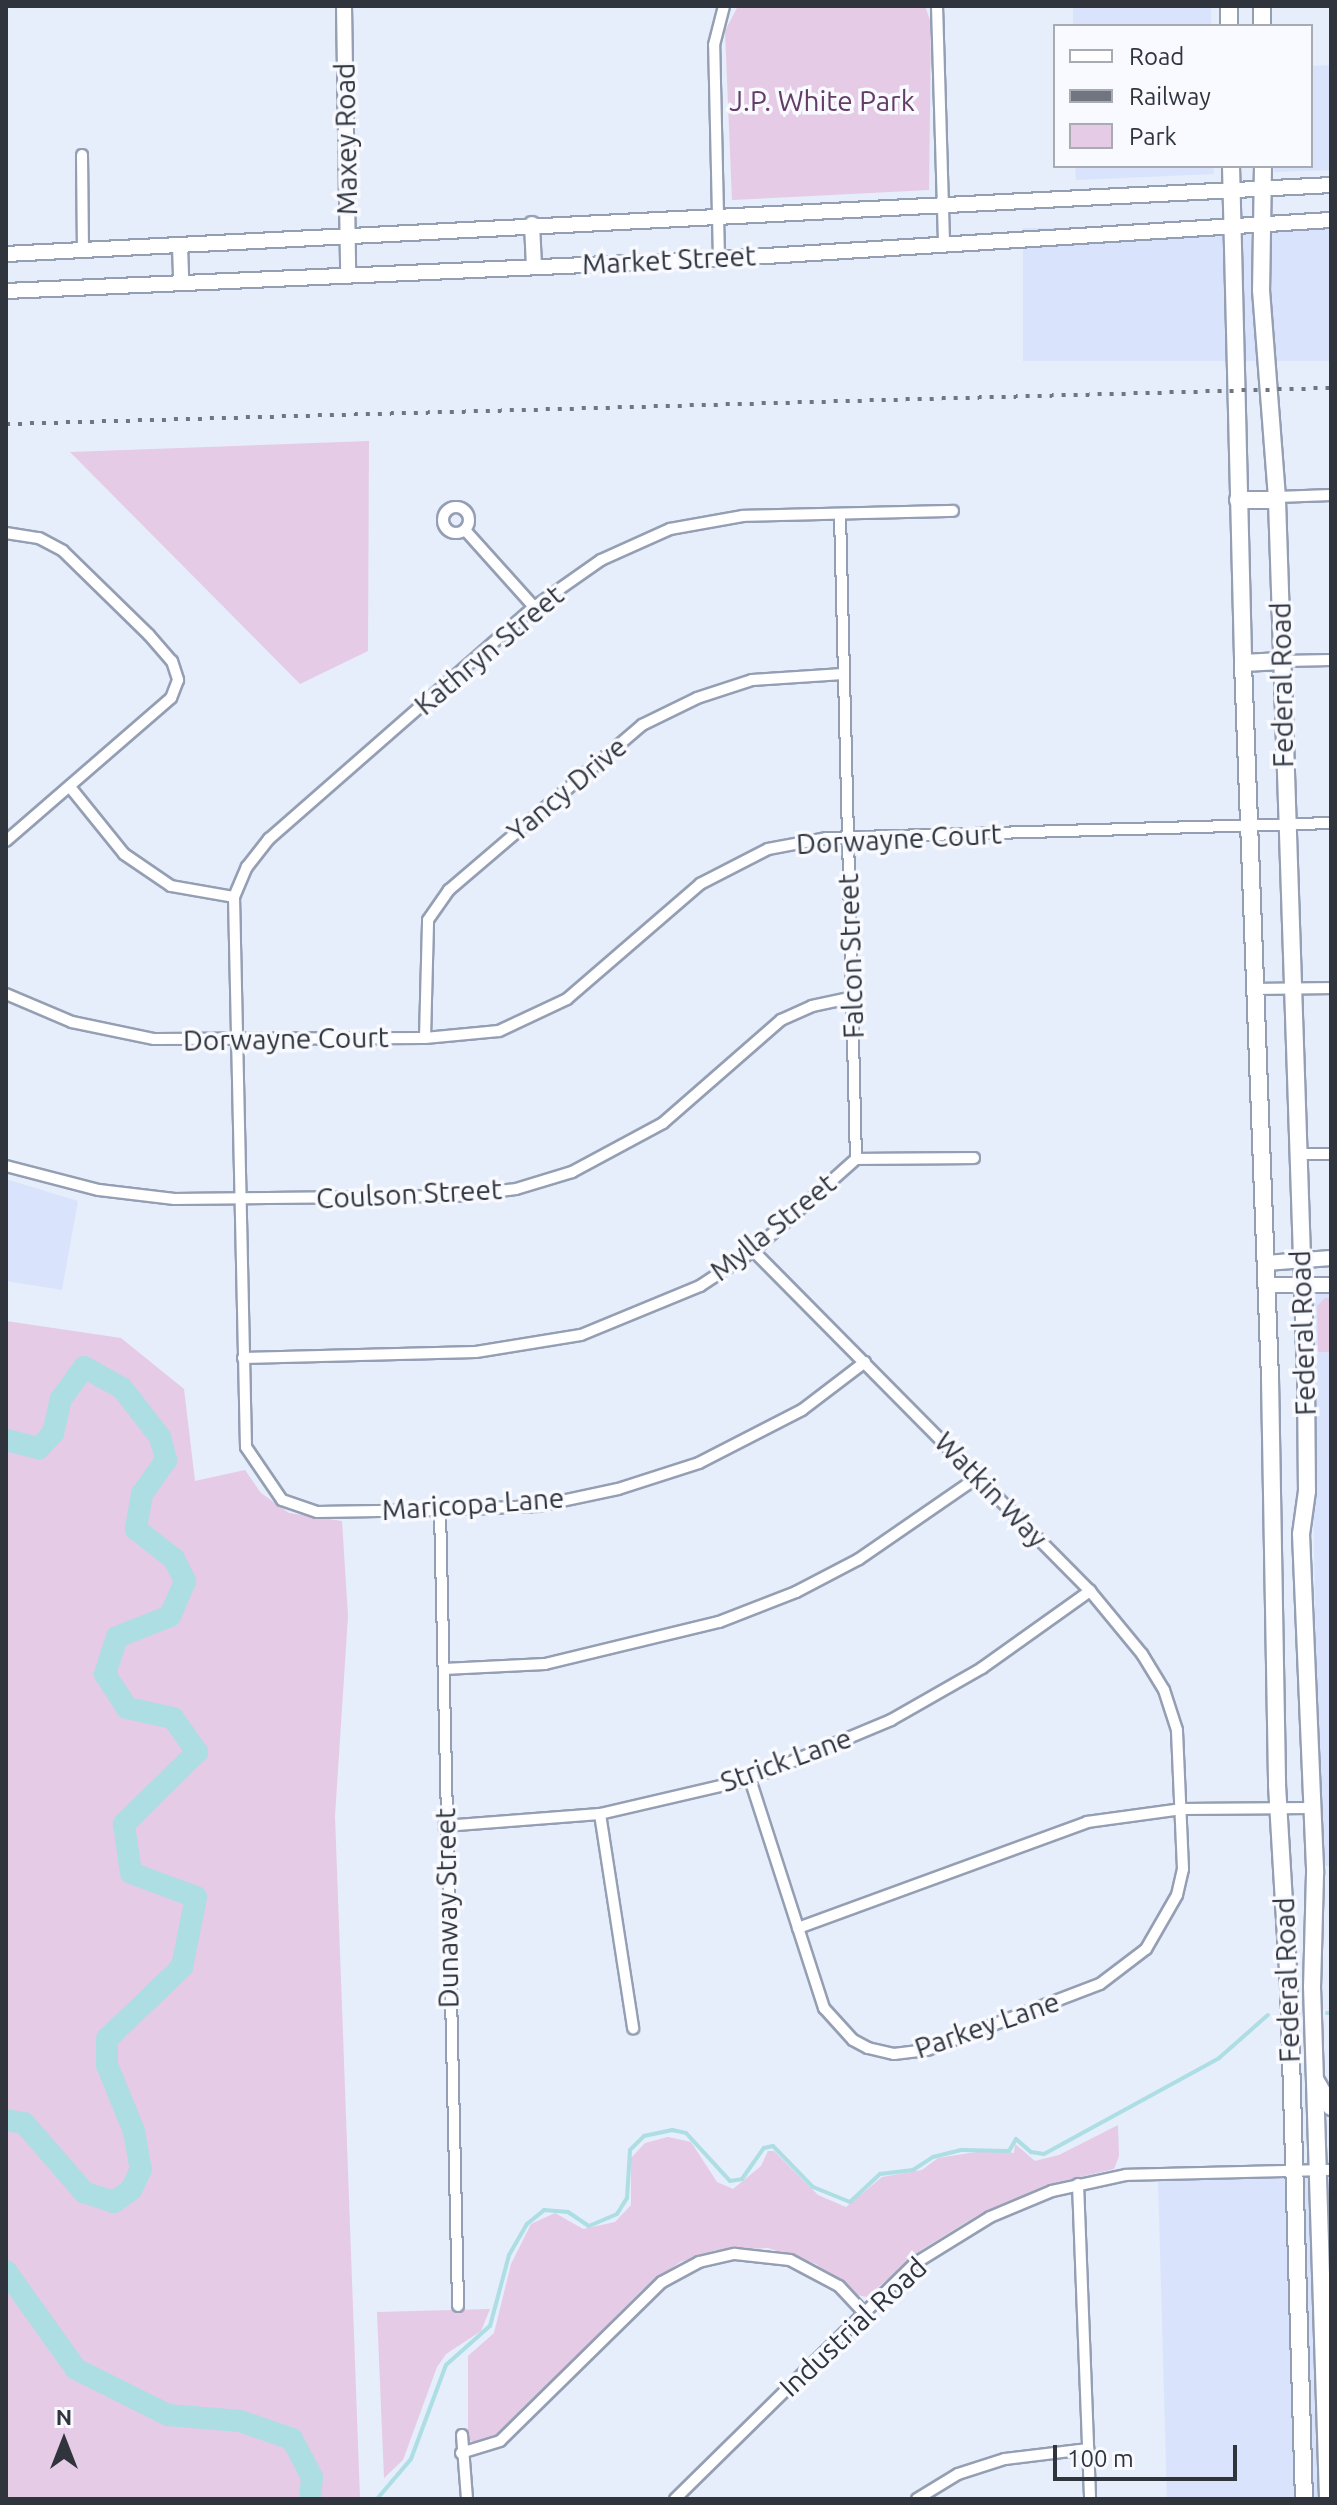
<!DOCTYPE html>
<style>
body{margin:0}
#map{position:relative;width:1337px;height:2505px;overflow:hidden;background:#e6edfb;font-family:Ubuntu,sans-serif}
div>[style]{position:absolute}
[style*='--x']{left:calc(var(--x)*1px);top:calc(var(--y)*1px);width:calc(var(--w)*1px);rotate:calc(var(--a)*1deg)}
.built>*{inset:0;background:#d9e4fc;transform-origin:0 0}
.green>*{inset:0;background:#e5cbe5}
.stream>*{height:4px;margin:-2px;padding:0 2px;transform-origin:2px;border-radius:2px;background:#acdee4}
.river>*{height:22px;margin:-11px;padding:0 11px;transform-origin:11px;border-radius:11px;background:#acdee4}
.roads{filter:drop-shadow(2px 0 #959fb4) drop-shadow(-2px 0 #959fb4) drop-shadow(0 2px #959fb4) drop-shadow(0 -2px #959fb4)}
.minor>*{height:10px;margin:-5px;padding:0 5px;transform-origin:5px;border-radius:5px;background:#fff}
.minor>.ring{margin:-5px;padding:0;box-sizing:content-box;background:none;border:10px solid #fff;border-radius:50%}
.tertiary>*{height:14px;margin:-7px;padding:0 7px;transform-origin:7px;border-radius:7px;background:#fff}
.secondary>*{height:14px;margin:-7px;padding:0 7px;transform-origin:7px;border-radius:7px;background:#fff}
.primary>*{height:16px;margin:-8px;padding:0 8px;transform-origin:8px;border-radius:8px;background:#fff}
.rail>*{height:4px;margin-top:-2px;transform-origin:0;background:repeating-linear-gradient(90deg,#70757f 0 4px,transparent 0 12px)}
span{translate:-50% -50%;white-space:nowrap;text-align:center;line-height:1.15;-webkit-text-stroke:7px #f8faff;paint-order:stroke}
.park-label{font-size:28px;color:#643d66}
.street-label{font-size:28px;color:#30343d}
.frame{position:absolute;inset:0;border:8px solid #30343d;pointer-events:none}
.legend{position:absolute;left:1053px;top:24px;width:260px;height:144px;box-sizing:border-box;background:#f8faff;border:2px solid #a8abb1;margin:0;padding:10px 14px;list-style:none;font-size:24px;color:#30343d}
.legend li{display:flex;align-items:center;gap:16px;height:40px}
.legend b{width:40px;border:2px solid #a8abb1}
.north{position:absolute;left:24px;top:2401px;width:80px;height:80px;-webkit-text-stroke:6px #f8faff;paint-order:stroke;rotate:0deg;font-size:22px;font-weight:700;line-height:32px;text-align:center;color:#30343d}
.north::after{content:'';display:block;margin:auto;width:28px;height:36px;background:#30343d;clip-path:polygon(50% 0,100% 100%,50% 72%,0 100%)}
.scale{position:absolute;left:1053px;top:2445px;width:184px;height:36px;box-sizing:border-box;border:4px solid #30343d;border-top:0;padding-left:10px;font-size:24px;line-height:28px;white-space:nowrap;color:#30343d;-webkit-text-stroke:6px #f8faff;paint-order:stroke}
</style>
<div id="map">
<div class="built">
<div style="left:1073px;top:6px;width:138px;height:20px"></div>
<div style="clip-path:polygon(1331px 65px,1331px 170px,1274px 172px,1274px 166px,1311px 166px,1311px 66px)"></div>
<div style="clip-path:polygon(1075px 166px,1213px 166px,1214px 174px,1076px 180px)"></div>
<div style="left:1331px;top:228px;width:133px;height:308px;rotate:90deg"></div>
<div style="clip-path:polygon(6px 1179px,78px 1201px,62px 1290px,6px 1281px)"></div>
<div style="clip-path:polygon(1310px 1292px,1331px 1292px,1331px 1866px,1319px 1866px)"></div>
<div style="clip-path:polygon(1323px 2160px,1331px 2160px,1331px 2499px,1167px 2499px,1158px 2180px,1323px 2176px)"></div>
</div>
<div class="green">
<div style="clip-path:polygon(738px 6px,925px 6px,931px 23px,929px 190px,732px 200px,725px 31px)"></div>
<div style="clip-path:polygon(369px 441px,368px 651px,300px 684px,70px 452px)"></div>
<div style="clip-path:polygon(1325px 1298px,1331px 1298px,1331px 1352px,1318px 1352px,1317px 1306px)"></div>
<div style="clip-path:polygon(6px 1321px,121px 1338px,184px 1389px,195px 1481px,245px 1470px,261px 1493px,289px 1513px,342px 1521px,348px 1616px,335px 1816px,360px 2499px,6px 2499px)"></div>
<div style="clip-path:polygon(1118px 2125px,1119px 2156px,1114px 2169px,1054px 2183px,978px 2215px,921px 2250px,867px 2297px,857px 2295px,816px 2264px,768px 2248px,716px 2250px,680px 2262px,641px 2291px,497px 2435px,479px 2444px,468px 2440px,468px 2356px,494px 2333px,511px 2264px,531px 2224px,555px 2213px,583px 2229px,615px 2222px,631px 2205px,631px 2158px,645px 2143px,668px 2137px,691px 2142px,717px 2182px,733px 2189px,761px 2166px,768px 2151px,774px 2151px,818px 2195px,846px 2207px,882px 2177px,922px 2170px,938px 2158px,989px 2150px,1014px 2153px,1015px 2144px,1035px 2161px,1059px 2155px)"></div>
<div style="clip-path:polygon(490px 2309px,481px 2331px,446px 2354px,437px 2367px,403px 2460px,384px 2478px,377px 2312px)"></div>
</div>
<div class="stream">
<div style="--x:1327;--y:2013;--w:4;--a:0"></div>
<div style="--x:377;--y:2499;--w:52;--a:-49.6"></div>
<div style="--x:411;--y:2459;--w:100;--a:-69.6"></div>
<div style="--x:446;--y:2365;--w:59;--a:-41.6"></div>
<div style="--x:490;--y:2326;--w:73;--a:-75"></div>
<div style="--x:509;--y:2255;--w:36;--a:-60"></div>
<div style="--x:527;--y:2224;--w:22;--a:-39"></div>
<div style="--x:544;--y:2210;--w:24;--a:5"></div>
<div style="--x:568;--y:2212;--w:25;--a:34"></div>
<div style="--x:589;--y:2226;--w:30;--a:-23"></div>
<div style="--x:617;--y:2214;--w:19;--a:-58"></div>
<div style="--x:627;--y:2198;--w:48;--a:-86.4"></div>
<div style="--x:630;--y:2150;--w:20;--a:-45"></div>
<div style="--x:644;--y:2136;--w:29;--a:-12"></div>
<div style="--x:672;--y:2130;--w:14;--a:12"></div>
<div style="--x:686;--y:2133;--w:65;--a:47.5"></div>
<div style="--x:730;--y:2181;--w:12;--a:-9"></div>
<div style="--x:742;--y:2179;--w:38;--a:-55"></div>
<div style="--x:764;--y:2148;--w:9;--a:-13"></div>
<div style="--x:773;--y:2146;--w:57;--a:45.7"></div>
<div style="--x:813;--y:2187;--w:40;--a:22"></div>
<div style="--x:850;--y:2202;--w:41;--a:-43"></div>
<div style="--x:880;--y:2174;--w:33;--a:-7"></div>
<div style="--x:913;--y:2170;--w:24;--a:-33"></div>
<div style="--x:933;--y:2157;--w:29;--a:-14"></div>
<div style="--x:961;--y:2150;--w:48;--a:1.2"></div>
<div style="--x:1009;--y:2151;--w:14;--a:-60"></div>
<div style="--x:1016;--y:2139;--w:20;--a:41"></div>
<div style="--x:1031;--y:2152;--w:13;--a:9"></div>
<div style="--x:1044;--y:2154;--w:200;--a:-28.7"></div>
<div style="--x:1219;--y:2058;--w:65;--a:-41.3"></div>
</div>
<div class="river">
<div style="--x:6;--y:1440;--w:34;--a:14"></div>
<div style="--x:39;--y:1448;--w:21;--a:-47"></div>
<div style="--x:53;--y:1433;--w:35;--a:-77"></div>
<div style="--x:61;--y:1399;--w:39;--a:-54"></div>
<div style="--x:84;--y:1367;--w:43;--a:28.9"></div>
<div style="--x:122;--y:1388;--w:62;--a:52.2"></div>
<div style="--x:160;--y:1437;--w:24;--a:75"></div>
<div style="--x:166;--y:1460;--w:42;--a:125.2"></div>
<div style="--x:142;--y:1494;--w:36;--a:100"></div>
<div style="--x:136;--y:1529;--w:48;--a:38.3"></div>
<div style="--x:174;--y:1559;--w:25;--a:63"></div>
<div style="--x:185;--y:1581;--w:38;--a:113"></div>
<div style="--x:170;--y:1616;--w:57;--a:158.4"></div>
<div style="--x:117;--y:1637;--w:39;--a:108"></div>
<div style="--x:105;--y:1674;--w:40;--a:57.1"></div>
<div style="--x:127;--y:1708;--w:47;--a:12.3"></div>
<div style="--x:173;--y:1718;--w:42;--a:54.8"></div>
<div style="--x:197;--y:1752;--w:103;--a:135.4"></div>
<div style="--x:124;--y:1824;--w:49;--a:81.9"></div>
<div style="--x:131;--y:1873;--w:69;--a:20.3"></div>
<div style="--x:196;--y:1897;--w:71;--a:101.3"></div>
<div style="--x:182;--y:1967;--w:104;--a:136.2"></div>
<div style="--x:107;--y:2039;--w:26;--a:90"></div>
<div style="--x:107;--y:2065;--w:71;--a:67.8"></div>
<div style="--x:134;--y:2131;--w:39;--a:80"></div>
<div style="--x:141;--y:2169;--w:23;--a:115"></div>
<div style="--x:131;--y:2190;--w:21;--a:145"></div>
<div style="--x:114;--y:2202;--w:32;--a:-162"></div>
<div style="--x:84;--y:2192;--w:91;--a:-131"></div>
<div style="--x:24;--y:2123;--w:18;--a:-171"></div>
<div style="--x:6;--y:2271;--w:120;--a:54.5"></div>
<div style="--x:76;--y:2369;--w:103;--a:26.6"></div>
<div style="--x:168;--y:2415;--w:72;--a:4.8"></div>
<div style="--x:240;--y:2421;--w:55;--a:19.1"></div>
<div style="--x:292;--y:2439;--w:43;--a:62.2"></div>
<div style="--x:312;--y:2477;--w:22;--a:95"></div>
</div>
<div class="roads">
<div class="minor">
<div style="--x:937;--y:6;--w:237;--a:88.3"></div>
<div style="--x:82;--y:155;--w:94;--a:89.4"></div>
<div style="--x:719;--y:259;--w:214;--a:-91.3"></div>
<div style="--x:714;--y:45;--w:40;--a:-75.6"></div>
<div style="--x:1277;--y:497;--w:54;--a:-2.1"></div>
<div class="ring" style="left:443px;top:507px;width:16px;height:16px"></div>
<div style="--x:840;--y:514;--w:645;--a:88.58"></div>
<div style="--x:465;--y:530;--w:103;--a:48.1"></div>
<div style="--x:6;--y:533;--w:33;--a:9"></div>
<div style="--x:39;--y:538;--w:27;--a:28"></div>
<div style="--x:63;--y:551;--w:120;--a:44.3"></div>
<div style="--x:149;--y:635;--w:35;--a:49"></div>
<div style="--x:172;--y:661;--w:20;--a:72"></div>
<div style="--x:178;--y:680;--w:19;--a:111"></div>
<div style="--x:171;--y:698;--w:218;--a:139.1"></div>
<div style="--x:1282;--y:661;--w:49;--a:-1.2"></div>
<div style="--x:70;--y:787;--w:86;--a:51.1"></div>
<div style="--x:124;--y:854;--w:57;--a:34.2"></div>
<div style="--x:171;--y:886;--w:64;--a:9.9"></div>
<div style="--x:1256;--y:989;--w:75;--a:-0.8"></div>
<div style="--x:6;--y:994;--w:72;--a:23"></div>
<div style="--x:72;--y:1022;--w:84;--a:11.7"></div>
<div style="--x:154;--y:1039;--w:271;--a:-0.2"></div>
<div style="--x:425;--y:1038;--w:74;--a:-5.4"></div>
<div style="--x:499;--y:1031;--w:75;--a:-25.2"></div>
<div style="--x:567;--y:999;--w:176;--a:-40.8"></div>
<div style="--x:700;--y:884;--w:76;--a:-27.2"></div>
<div style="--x:768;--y:849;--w:59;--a:-10.7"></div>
<div style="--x:826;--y:838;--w:505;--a:-1.7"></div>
<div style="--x:425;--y:1038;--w:118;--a:-88.5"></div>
<div style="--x:428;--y:920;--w:37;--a:-55"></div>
<div style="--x:449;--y:890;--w:254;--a:-40.5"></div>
<div style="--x:642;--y:725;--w:61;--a:-26.1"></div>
<div style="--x:697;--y:698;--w:58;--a:-18.1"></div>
<div style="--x:752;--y:680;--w:91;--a:-3.8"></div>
<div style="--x:1296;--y:1154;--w:35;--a:0"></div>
<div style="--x:6;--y:1166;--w:96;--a:14.5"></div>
<div style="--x:99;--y:1190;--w:76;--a:6.8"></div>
<div style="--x:174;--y:1199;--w:281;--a:-0.6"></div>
<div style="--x:455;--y:1196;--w:61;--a:-6.5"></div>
<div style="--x:516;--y:1189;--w:59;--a:-16.9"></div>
<div style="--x:572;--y:1172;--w:103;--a:-28.3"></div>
<div style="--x:663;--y:1123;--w:157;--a:-41.1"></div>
<div style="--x:781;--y:1020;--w:34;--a:-24"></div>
<div style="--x:812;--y:1006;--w:43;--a:-12.1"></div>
<div style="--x:243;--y:1358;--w:233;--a:-1.5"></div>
<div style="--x:476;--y:1352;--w:106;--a:-9.2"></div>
<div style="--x:581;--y:1335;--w:129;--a:-22.4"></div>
<div style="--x:700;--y:1286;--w:64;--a:-33.4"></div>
<div style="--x:753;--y:1251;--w:138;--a:-41.8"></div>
<div style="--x:856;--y:1159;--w:118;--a:-0.5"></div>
<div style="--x:865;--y:1362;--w:79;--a:142.7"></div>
<div style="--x:802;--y:1410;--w:116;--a:152.8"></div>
<div style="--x:699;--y:1463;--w:85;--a:162.2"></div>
<div style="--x:618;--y:1489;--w:81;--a:167.9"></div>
<div style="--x:539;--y:1506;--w:99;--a:177.7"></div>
<div style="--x:440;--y:1510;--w:123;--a:179.1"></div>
<div style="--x:317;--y:1512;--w:37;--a:-161"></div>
<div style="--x:282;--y:1500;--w:64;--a:-124.2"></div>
<div style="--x:246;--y:1447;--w:550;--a:-91.25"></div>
<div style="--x:234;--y:897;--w:33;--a:-67"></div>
<div style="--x:247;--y:867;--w:36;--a:-52"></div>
<div style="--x:269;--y:839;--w:352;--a:-41.2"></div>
<div style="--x:534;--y:607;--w:82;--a:-35"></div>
<div style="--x:601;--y:560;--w:76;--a:-24.2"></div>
<div style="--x:670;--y:529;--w:74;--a:-10.1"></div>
<div style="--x:743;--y:516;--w:210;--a:-1.4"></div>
<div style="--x:440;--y:1510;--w:796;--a:88.7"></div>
<div style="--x:444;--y:1669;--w:101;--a:-2.8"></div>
<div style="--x:545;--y:1664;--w:179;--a:-13.6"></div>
<div style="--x:719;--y:1622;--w:83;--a:-21.3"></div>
<div style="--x:796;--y:1592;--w:71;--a:-27.6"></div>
<div style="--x:859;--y:1559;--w:145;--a:-34.6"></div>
<div style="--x:750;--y:1779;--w:241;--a:72.1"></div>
<div style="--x:824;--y:2008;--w:43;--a:47.8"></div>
<div style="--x:853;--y:2040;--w:17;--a:28"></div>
<div style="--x:868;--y:2048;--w:27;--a:13"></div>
<div style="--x:894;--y:2054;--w:33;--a:-7"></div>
<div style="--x:927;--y:2050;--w:185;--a:-20.9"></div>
<div style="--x:1100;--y:1984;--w:58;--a:-37.3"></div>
<div style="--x:1146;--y:1949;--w:62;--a:-60.1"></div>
<div style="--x:1177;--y:1895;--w:27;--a:-77"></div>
<div style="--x:1183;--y:1869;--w:139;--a:-92.5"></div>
<div style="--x:1177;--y:1730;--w:42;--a:-108"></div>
<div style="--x:1164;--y:1690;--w:42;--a:-121.4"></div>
<div style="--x:1142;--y:1654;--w:82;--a:-129.5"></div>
<div style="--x:1090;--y:1591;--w:479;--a:-134.7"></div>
<div style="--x:600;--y:1814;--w:217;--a:81.2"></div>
<div style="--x:444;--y:1826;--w:156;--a:-4.4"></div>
<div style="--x:600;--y:1814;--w:154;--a:-13.1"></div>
<div style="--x:750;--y:1779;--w:153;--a:-22.7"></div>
<div style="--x:891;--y:1720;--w:105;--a:-29.7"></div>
<div style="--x:982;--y:1668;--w:133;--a:-35.5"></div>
<div style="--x:798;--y:1928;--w:308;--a:-20.1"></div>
<div style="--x:1087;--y:1822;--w:96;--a:-7.8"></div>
<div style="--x:1182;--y:1809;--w:127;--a:-0.5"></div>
<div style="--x:1078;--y:2184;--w:315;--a:87.8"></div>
<div style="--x:462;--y:2435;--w:64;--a:85.5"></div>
<div style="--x:461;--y:2453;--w:41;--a:-17.1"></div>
<div style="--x:500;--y:2441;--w:227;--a:-44.5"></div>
<div style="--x:662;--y:2282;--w:42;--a:-28.4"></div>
<div style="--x:699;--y:2262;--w:37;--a:-13"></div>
<div style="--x:735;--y:2254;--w:55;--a:6.2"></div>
<div style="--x:790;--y:2260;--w:55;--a:28"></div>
<div style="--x:839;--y:2286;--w:35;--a:47"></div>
<div style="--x:675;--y:2499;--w:335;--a:-44.5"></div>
<div style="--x:914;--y:2264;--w:89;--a:-31.7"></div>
<div style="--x:990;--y:2217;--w:67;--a:-22.8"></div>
<div style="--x:1052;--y:2191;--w:76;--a:-12.2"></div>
<div style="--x:1126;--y:2175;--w:205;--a:-1.4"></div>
<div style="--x:917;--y:2499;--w:48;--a:-31.4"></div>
<div style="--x:958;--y:2474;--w:49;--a:-17.7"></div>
<div style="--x:1005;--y:2459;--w:84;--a:-6.9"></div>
</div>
<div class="tertiary">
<div style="--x:344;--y:6;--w:266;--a:89.1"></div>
<div style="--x:1266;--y:1263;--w:65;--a:-4.4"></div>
<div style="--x:1267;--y:1285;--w:64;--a:0"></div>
</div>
<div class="secondary">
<div style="--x:532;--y:224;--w:43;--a:87.3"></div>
<div style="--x:180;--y:246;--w:35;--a:88"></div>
<div style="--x:6;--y:254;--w:1327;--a:-2.98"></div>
<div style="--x:6;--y:291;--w:714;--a:-2.57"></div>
<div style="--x:719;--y:259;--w:613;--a:-3.65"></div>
</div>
<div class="primary">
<div style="--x:1262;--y:6;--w:20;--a:90"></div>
<div style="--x:1229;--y:26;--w:20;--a:-90"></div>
<div style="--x:1231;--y:166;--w:497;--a:88.6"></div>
<div style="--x:1243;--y:663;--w:716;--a:87.84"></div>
<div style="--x:1270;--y:1378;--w:407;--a:89"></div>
<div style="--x:1277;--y:1785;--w:204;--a:86.6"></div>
<div style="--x:1289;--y:1989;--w:510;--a:88.32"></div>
<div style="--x:1263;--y:166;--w:124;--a:90.9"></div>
<div style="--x:1261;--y:290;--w:211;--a:85.6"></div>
<div style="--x:1277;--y:500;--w:879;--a:88.11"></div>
<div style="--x:1306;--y:1379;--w:112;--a:89.5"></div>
<div style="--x:1307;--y:1491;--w:43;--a:97.9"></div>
<div style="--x:1301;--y:1534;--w:340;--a:87.6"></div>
<div style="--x:1315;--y:1874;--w:112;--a:91.5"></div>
<div style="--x:1312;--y:1986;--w:513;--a:88.21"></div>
<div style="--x:1238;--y:500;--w:39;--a:0"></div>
<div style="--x:1243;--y:663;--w:39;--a:-3"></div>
<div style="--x:1316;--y:2081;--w:30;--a:60"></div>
</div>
</div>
<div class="rail">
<div style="--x:6;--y:424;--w:1325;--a:-1.56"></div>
</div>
<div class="park-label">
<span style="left:822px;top:101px">J.P. White Park</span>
</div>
<div class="street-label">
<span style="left:346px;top:139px;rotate:-91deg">Maxey Road</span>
<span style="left:669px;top:260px;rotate:-3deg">Market Street</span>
<span style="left:489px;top:650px;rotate:-40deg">Kathryn Street</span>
<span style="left:1282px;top:685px;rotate:-91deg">Federal Road</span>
<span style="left:567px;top:789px;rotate:-40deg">Yancy Drive</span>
<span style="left:899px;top:839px;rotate:-3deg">Dorwayne Court</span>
<span style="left:851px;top:956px;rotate:-92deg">Falcon Street</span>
<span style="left:286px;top:1039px;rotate:-1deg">Dorwayne Court</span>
<span style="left:409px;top:1194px;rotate:-3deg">Coulson Street</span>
<span style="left:773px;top:1227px;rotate:-39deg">Mylla Street</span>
<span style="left:1303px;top:1333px;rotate:-92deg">Federal Road</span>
<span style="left:991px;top:1490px;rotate:46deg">Watkin Way</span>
<span style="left:473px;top:1504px;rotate:-4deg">Maricopa Lane</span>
<span style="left:786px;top:1760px;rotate:-20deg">Strick Lane</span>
<span style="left:447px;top:1908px;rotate:-91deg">Dunaway Street</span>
<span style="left:1287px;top:1980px;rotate:-92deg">Federal Road</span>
<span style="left:987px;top:2025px;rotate:-19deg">Parkey Lane</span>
<span style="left:853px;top:2327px;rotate:-43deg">Industrial Road</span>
</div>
<div class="frame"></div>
<ul class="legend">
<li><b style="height:10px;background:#fff"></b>Road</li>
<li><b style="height:10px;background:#70757f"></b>Railway</li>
<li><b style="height:22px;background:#e5cbe5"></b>Park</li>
</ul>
<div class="north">N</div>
<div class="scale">100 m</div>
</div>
